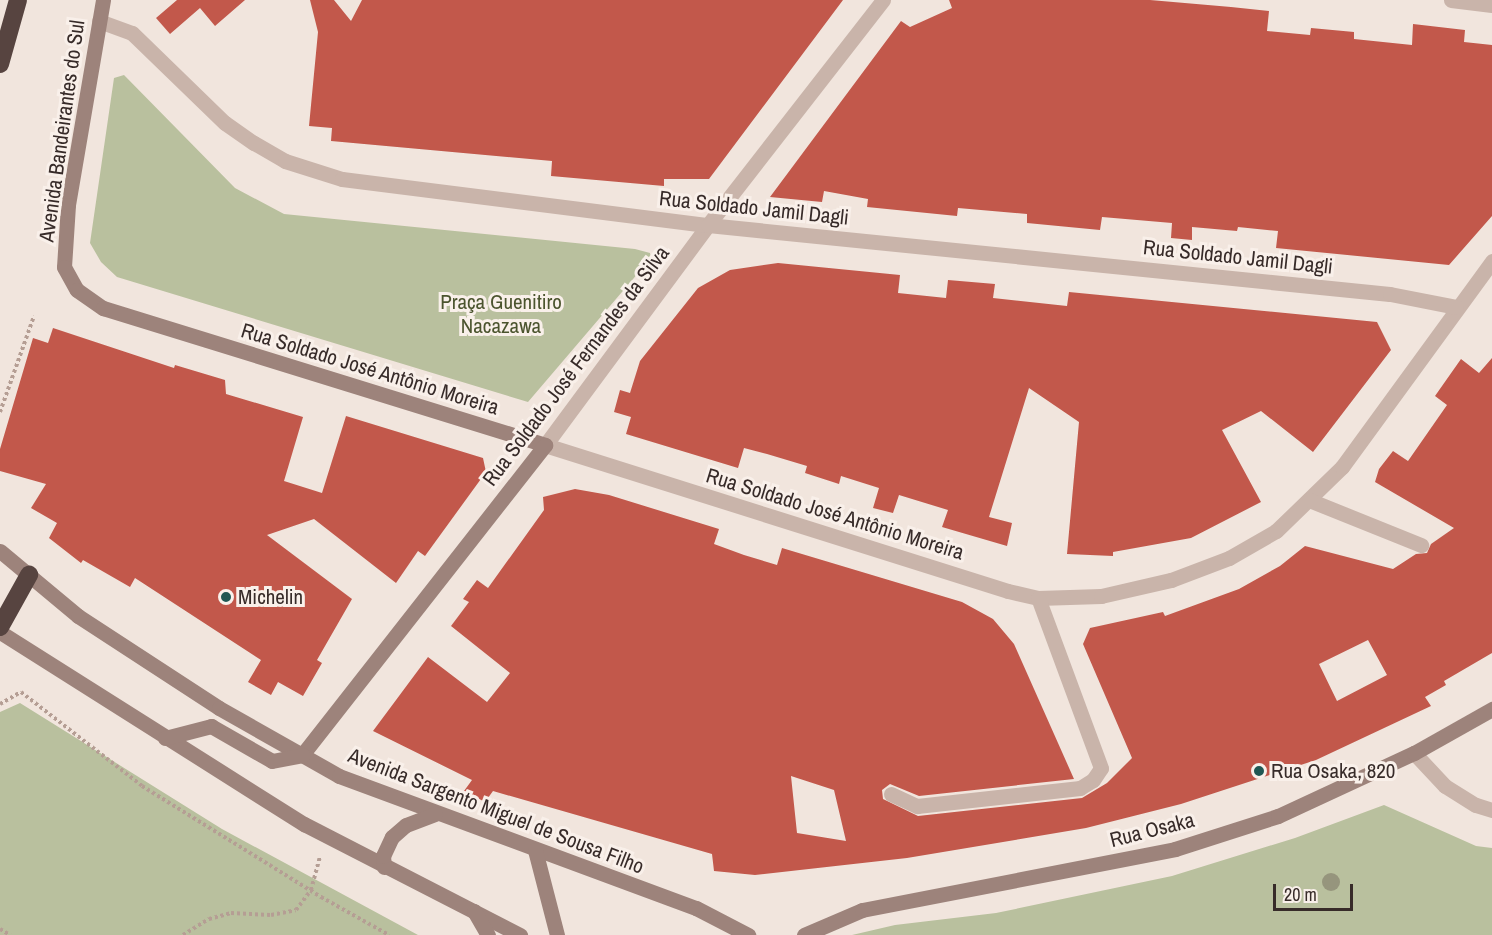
<!DOCTYPE html>
<meta charset="utf-8">
<style>
body{margin:0}
#map{position:relative;width:1492px;height:935px;overflow:hidden;background:#f1e5dd;font-family:"Archivo Narrow",sans-serif}
div>[style]{position:absolute}
[style*='--x']{left:calc(var(--x)*1px);top:calc(var(--y)*1px);width:calc(var(--w)*1px);rotate:calc(var(--a)*1deg)}
.green>*{inset:0;background:#b9c09e}
.building>*{inset:0;background:#c2584b}
.path>*{height:4px;margin-top:-2px;transform-origin:0;background:repeating-linear-gradient(90deg,#b59e94 0 3px,transparent 0 6px)}
.street>*{height:15px;margin:-7.5px;padding:0 7.5px;transform-origin:7.5px;border-radius:7.5px;background:#c9b4aa}
.secondary>*{height:15px;margin:-7.5px;padding:0 7.5px;transform-origin:7.5px;border-radius:7.5px;background:#9d837b}
.highway>*{height:18px;margin:-9px;padding:0 9px;transform-origin:9px;border-radius:9px;background:#574440}
.trees>*{width:18px;height:18px;margin:-9px;border-radius:50%;background:#96957d}
.dots>*{width:16px;height:16px;translate:-50% -50%;box-sizing:border-box;border:3px solid #f9f0ea;border-radius:50%}
span{translate:-50% -50%;white-space:nowrap;text-align:center;line-height:1.15;-webkit-text-stroke:6px #f9f0ea;paint-order:stroke}
.street-label{font-size:21px;color:#372b29}
.park-label{font-size:21px;color:#4b542e}
.poi-label{font-size:21px;color:#372b29}
.left{translate:0 -50%;text-align:left}
.scale{position:absolute;left:1273px;top:884px;width:80px;height:27px;box-sizing:border-box;border:3px solid #372b29;border-top:0;padding-left:8px;font-size:18px;line-height:21px;white-space:nowrap;color:#372b29;-webkit-text-stroke:4px #f9f0ea;paint-order:stroke}
</style>
<div id="map">
<div class="green">
<div style="clip-path:polygon(124px 75px,235px 188px,284px 214px,635px 249px,650px 253px,651px 258px,528px 402px,117px 277px,101px 262px,90px 243px,114px 78px)"></div>
<div style="clip-path:polygon(20px 703px,222px 829px,418px 935px,0 935px,0 712px)"></div>
<div style="clip-path:polygon(1384px 805px,1476px 846px,1492px 848px,1492px 935px,852px 935px,895px 925px,996px 913px,1172px 876px,1295px 838px)"></div>
</div>
<div class="building">
<div style="clip-path:polygon(177px 0,245px 0,215px 26px,200px 8px,170px 34px,156px 18px)"></div>
<div style="clip-path:polygon(310px 0,334px 0,351px 21px,362px 0,843px 0,709px 179px,664px 179px,664px 186px,551px 176px,552px 161px,331px 141px,332px 128px,309px 126px,318px 32px)"></div>
<div style="clip-path:polygon(949px 0,1150px 0,1231px 7px,1269px 11px,1267px 31px,1310px 35px,1311px 28px,1354px 32px,1354px 39px,1412px 45px,1413px 24px,1465px 30px,1464px 42px,1492px 45px,1492px 216px,1449px 265px,1276px 248px,1278px 231px,1238px 227px,1237px 231px,1192px 227px,1192px 240px,1171px 238px,1172px 223px,1102px 217px,1100px 230px,1027px 223px,1027px 214px,958px 208px,957px 216px,867px 207px,868px 199px,824px 191px,822px 202px,770px 197px,901px 21px,910px 27px,952px 8px)"></div>
<div style="clip-path:polygon(778px 263px,900px 275px,898px 293px,946px 298px,948px 280px,995px 284px,993px 298px,1067px 306px,1069px 292px,1377px 322px,1391px 350px,1313px 452px,1261px 411px,1222px 430px,1261px 502px,1191px 538px,1113px 552px,1113px 556px,1067px 554px,1079px 422px,1029px 388px,989px 517px,1012px 523px,1007px 546px,942px 527px,948px 510px,899px 495px,893px 513px,873px 508px,879px 488px,841px 476px,839px 484px,805px 473px,807px 466px,767px 454px,744px 448px,738px 468px,626px 434px,631px 417px,614px 412px,620px 390px,630px 393px,640px 361px,698px 288px,730px 270px)"></div>
<div style="clip-path:polygon(53px 328px,174px 368px,175px 365px,225px 380px,226px 394px,303px 417px,284px 481px,322px 493px,346px 416px,483px 458px,486px 472px,425px 556px,418px 551px,396px 583px,314px 519px,267px 535px,352px 599px,317px 660px,322px 663px,303px 696px,278px 682px,271px 695px,248px 682px,261px 660px,135px 578px,130px 587px,83px 560px,81px 563px,49px 538px,57px 523px,31px 508px,46px 484px,0 471px,0 449px,33px 338px,48px 343px)"></div>
<div style="clip-path:polygon(evenodd,1492px 358px,1492px 653px,1444px 681px,1446px 685px,1425px 697px,1431px 706px,1316px 760px,1181px 804px,1086px 828px,907px 858px,755px 875px,714px 871px,712px 854px,493px 791px,485px 802px,464px 791px,472px 780px,373px 731px,428px 657px,487px 702px,510px 673px,451px 626px,469px 602px,463px 599px,477px 580px,488px 588px,544px 510px,543px 497px,575px 489px,609px 495px,719px 529px,714px 544px,744px 555px,777px 565px,782px 548px,962px 602px,993px 619px,1014px 644px,1074px 779px,919px 796px,890px 784px,882px 790px,883px 799px,918px 816px,1082px 798px,1107px 783px,1132px 758px,1083px 644px,1090px 628px,1163px 612px,1165px 616px,1239px 589px,1280px 566px,1305px 546px,1393px 569px,1416px 554px,1427px 553px,1431px 544px,1454px 528px,1375px 482px,1379px 469px,1393px 451px,1408px 461px,1447px 405px,1435px 396px,1461px 359px,1479px 373px,1492px 358px,1368px 640px,1387px 675px,1337px 701px,1319px 664px,1368px 640px,1492px 358px,791px 776px,834px 790px,846px 841px,797px 833px,791px 776px)"></div>
</div>
<div class="path">
<div style="--x:0;--y:412;--w:102;--a:-70.5"></div>
<div style="--x:0;--y:704;--w:24;--a:-30"></div>
<div style="--x:21;--y:692;--w:153;--a:37.8"></div>
<div style="--x:142;--y:786;--w:211;--a:31.8"></div>
<div style="--x:321;--y:897;--w:78;--a:29.2"></div>
<div style="--x:0;--y:929;--w:12;--a:31"></div>
<div style="--x:183;--y:935;--w:31;--a:-32"></div>
<div style="--x:209;--y:919;--w:23;--a:-15"></div>
<div style="--x:231;--y:913;--w:40;--a:2.9"></div>
<div style="--x:271;--y:915;--w:25;--a:-11"></div>
<div style="--x:296;--y:910;--w:25;--a:-53"></div>
<div style="--x:311;--y:890;--w:35;--a:-75"></div>
</div>
<div class="street">
<div style="--x:883;--y:0;--w:285;--a:127.9"></div>
<div style="--x:708;--y:225;--w:274;--a:126.5"></div>
<div style="--x:545;--y:445;--w:485;--a:17.5"></div>
<div style="--x:1008;--y:591;--w:31;--a:13"></div>
<div style="--x:1038;--y:598;--w:63;--a:-1.8"></div>
<div style="--x:1101;--y:596;--w:72;--a:-12.9"></div>
<div style="--x:1171;--y:580;--w:62;--a:-20.8"></div>
<div style="--x:1229;--y:558;--w:54;--a:-29.9"></div>
<div style="--x:1276;--y:531;--w:92;--a:-44.1"></div>
<div style="--x:1342;--y:467;--w:255;--a:-53.9"></div>
<div style="--x:1451;--y:0;--w:41;--a:7"></div>
<div style="--x:99;--y:21;--w:35;--a:20"></div>
<div style="--x:132;--y:33;--w:129;--a:44.1"></div>
<div style="--x:225;--y:123;--w:35;--a:35"></div>
<div style="--x:254;--y:143;--w:36;--a:30"></div>
<div style="--x:285;--y:161;--w:60;--a:17.5"></div>
<div style="--x:342;--y:179;--w:369;--a:7.2"></div>
<div style="--x:708;--y:225;--w:685;--a:5.78"></div>
<div style="--x:1390;--y:294;--w:67;--a:11.1"></div>
<div style="--x:1309;--y:500;--w:121;--a:21.9"></div>
<div style="--x:1414;--y:753;--w:45;--a:46.8"></div>
<div style="--x:1445;--y:786;--w:36;--a:32"></div>
<div style="--x:1476;--y:805;--w:17;--a:17"></div>
<div style="--x:891;--y:794;--w:29;--a:25"></div>
<div style="--x:917;--y:806;--w:164;--a:-6.3"></div>
<div style="--x:1080;--y:788;--w:15;--a:-32"></div>
<div style="--x:1093;--y:780;--w:14;--a:-56"></div>
<div style="--x:1101;--y:768;--w:181;--a:-110.3"></div>
</div>
<div class="secondary">
<div style="--x:103;--y:0;--w:208;--a:99.7"></div>
<div style="--x:68;--y:205;--w:62;--a:93.7"></div>
<div style="--x:64;--y:267;--w:26;--a:61"></div>
<div style="--x:77;--y:290;--w:32;--a:35"></div>
<div style="--x:103;--y:308;--w:463;--a:17.2"></div>
<div style="--x:545;--y:445;--w:394;--a:128.1"></div>
<div style="--x:0;--y:551;--w:102;--a:39.8"></div>
<div style="--x:78;--y:616;--w:168;--a:33.1"></div>
<div style="--x:219;--y:708;--w:138;--a:29.5"></div>
<div style="--x:339;--y:776;--w:381;--a:20.3"></div>
<div style="--x:696;--y:908;--w:59;--a:27.4"></div>
<div style="--x:0;--y:632;--w:360;--a:32.3"></div>
<div style="--x:304;--y:824;--w:243;--a:27.2"></div>
<div style="--x:165;--y:738;--w:48;--a:-14.6"></div>
<div style="--x:211;--y:726;--w:70;--a:29.8"></div>
<div style="--x:272;--y:761;--w:31;--a:-11"></div>
<div style="--x:535;--y:850;--w:88;--a:75.5"></div>
<div style="--x:384;--y:867;--w:11;--a:-95"></div>
<div style="--x:383;--y:856;--w:21;--a:-65"></div>
<div style="--x:392;--y:837;--w:18;--a:-41"></div>
<div style="--x:406;--y:825;--w:31;--a:-21"></div>
<div style="--x:474;--y:911;--w:28;--a:60"></div>
<div style="--x:804;--y:935;--w:63;--a:-23.3"></div>
<div style="--x:862;--y:910;--w:319;--a:-11"></div>
<div style="--x:1175;--y:849;--w:108;--a:-17.8"></div>
<div style="--x:1278;--y:816;--w:150;--a:-24.9"></div>
<div style="--x:1414;--y:753;--w:90;--a:-29.4"></div>
</div>
<div class="highway">
<div style="--x:0;--y:64;--w:66;--a:-74.3"></div>
<div style="--x:0;--y:627;--w:60;--a:-60.9"></div>
</div>
<div class="trees">
<div style="left:1331px;top:882px"></div>
</div>
<div class="dots">
<div style="left:226px;top:597px;background:#205753"></div>
<div style="left:1259px;top:771px;background:#205753"></div>
</div>
<div class="street-label">
<span style="left:62px;top:131px;rotate:-82deg">Avenida Bandeirantes do Sul</span>
<span style="left:754px;top:208px;rotate:6deg">Rua Soldado Jamil Dagli</span>
<span style="left:1238px;top:257px;rotate:6deg">Rua Soldado Jamil Dagli</span>
<span style="left:576px;top:366px;rotate:-53deg">Rua Soldado José Fernandes da Silva</span>
<span style="left:370px;top:369px;rotate:17deg">Rua Soldado José Antônio Moreira</span>
<span style="left:835px;top:514px;rotate:17deg">Rua Soldado José Antônio Moreira</span>
<span style="left:496px;top:811px;rotate:21deg">Avenida Sargento Miguel de Sousa Filho</span>
<span style="left:1152px;top:830px;rotate:-14deg">Rua Osaka</span>
</div>
<div class="park-label">
<span style="left:501px;top:314px">Praça Guenitiro<br>Nacazawa</span>
</div>
<div class="poi-label">
<span class="left" style="left:238px;top:597px">Michelin</span>
<span class="left" style="left:1271px;top:771px">Rua Osaka, 820</span>
</div>
<div class="scale">20 m</div>
</div>
